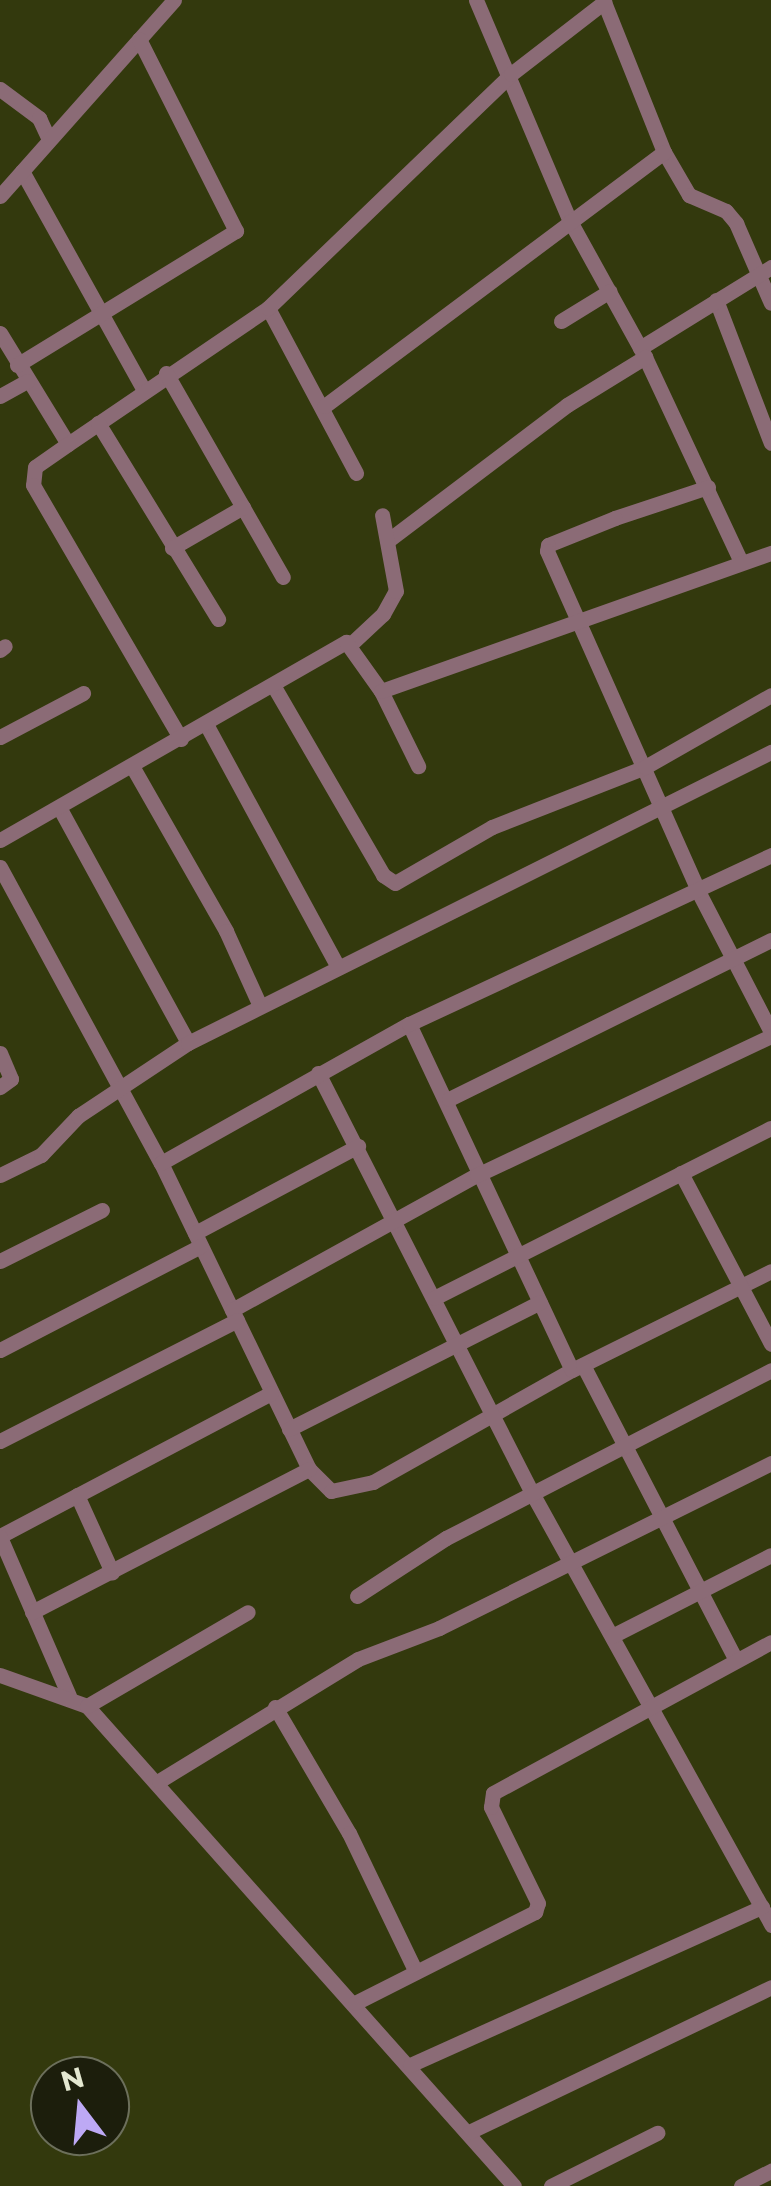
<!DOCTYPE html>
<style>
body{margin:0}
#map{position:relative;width:771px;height:2186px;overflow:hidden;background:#33390d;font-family:Montserrat,sans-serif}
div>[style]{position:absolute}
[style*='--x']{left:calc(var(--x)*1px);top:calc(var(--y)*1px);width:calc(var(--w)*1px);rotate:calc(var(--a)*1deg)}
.street>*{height:15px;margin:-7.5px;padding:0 7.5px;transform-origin:7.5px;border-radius:7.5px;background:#8b6b76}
span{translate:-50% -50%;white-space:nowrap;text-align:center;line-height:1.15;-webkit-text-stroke:8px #1c1e0c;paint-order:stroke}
.north{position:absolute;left:30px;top:2056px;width:100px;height:100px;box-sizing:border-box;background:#1c1e0c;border:2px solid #6c6f5b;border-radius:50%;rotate:344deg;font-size:28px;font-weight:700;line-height:40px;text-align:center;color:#e4e8d1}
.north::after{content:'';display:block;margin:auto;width:35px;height:45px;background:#bda9f5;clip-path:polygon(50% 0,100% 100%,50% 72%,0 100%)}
</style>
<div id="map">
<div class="street">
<div style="--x:476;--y:0;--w:240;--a:67"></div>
<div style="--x:570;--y:221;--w:155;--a:61.1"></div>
<div style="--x:645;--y:357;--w:226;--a:64.9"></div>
<div style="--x:0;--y:89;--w:49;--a:36.6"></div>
<div style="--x:39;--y:118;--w:23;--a:65"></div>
<div style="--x:664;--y:152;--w:50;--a:59.8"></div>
<div style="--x:689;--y:195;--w:40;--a:23.4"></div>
<div style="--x:726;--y:211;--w:16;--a:50"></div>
<div style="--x:736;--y:223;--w:87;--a:66.4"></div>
<div style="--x:22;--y:171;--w:251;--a:60.9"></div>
<div style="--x:0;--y:196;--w:262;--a:-48.4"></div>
<div style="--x:716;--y:300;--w:153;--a:69"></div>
<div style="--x:268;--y:308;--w:187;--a:61.9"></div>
<div style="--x:561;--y:321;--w:57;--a:-31.5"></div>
<div style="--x:0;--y:333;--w:130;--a:58.5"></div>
<div style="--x:68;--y:444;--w:242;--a:-34.2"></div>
<div style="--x:268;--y:308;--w:337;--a:-43.9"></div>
<div style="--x:511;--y:74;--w:118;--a:-37.7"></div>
<div style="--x:604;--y:2;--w:162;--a:68.2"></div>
<div style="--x:664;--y:152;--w:424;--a:143.2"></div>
<div style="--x:640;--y:348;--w:154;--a:-31.7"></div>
<div style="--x:17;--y:365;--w:257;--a:-31.5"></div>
<div style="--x:236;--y:231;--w:215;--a:-116.8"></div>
<div style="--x:166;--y:373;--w:235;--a:60.2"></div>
<div style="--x:0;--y:396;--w:31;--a:-29"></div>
<div style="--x:98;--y:423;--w:230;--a:58.5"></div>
<div style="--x:68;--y:444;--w:40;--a:145.1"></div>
<div style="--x:35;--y:467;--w:18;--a:96"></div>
<div style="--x:33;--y:485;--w:294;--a:59.8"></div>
<div style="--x:708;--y:487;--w:98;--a:161.6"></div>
<div style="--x:615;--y:518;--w:72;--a:158.1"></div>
<div style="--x:548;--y:545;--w:6;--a:99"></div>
<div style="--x:547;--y:551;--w:374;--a:66"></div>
<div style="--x:699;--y:893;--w:157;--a:62.6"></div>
<div style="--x:390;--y:539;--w:222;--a:-37.1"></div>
<div style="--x:567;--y:405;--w:92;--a:-31.6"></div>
<div style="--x:172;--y:548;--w:82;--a:-30"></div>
<div style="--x:353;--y:642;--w:41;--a:-43"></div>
<div style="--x:383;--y:614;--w:26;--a:-61"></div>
<div style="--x:396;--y:591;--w:77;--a:-100.4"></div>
<div style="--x:0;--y:650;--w:6;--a:-39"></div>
<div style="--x:273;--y:685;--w:220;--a:59.9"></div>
<div style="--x:383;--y:875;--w:14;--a:34"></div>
<div style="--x:395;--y:883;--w:112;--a:-30"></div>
<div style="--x:492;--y:827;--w:164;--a:-21.4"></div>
<div style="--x:645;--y:767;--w:145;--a:-29.7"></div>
<div style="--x:381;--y:691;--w:84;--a:63.7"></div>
<div style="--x:206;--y:724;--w:277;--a:61.5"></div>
<div style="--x:0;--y:737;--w:94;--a:-27.9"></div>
<div style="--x:132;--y:766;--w:190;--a:60.3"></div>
<div style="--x:226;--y:931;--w:82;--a:65.6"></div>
<div style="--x:59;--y:807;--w:269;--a:61.3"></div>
<div style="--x:0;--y:840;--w:399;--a:-29.8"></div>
<div style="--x:346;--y:642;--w:60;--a:54.5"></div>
<div style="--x:381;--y:691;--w:414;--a:-19.5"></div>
<div style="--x:0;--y:867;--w:337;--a:61.5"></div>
<div style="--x:161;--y:1163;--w:340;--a:64.2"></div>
<div style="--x:309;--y:1469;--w:31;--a:45"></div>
<div style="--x:331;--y:1491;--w:43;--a:-12.1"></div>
<div style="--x:373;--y:1482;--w:228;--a:-29.4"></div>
<div style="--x:572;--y:1370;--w:222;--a:-26.4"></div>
<div style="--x:409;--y:1024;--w:382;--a:64.8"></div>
<div style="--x:0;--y:1053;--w:28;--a:67"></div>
<div style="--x:11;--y:1079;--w:14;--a:144"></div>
<div style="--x:318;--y:1073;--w:471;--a:63"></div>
<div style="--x:532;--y:1493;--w:494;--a:61"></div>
<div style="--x:449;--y:1099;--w:359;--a:-26.3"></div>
<div style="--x:161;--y:1163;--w:284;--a:-29.3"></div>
<div style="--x:409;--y:1024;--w:400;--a:-25"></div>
<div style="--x:681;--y:1173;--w:193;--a:62.2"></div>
<div style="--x:0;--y:1175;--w:46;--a:-26"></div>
<div style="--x:41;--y:1155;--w:54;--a:-46.5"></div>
<div style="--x:78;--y:1116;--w:132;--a:-33.6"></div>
<div style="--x:188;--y:1043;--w:652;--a:-26.53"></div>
<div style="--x:195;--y:1233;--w:185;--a:-28.1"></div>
<div style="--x:0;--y:1261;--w:114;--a:-26.6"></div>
<div style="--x:434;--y:1298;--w:377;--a:-26.8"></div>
<div style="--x:232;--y:1310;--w:280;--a:-28.9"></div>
<div style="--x:477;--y:1175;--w:325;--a:-25.3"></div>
<div style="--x:0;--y:1350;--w:226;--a:-27.4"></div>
<div style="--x:583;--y:1365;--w:332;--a:62.6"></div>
<div style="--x:289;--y:1429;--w:281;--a:-26.8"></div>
<div style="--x:0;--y:1441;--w:266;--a:-27"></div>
<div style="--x:77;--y:1495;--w:85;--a:65.6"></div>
<div style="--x:0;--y:1536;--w:306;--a:-27.8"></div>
<div style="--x:0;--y:1537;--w:173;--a:66.5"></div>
<div style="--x:357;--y:1596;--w:106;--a:-33.1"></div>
<div style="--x:446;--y:1538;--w:366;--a:-27.3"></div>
<div style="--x:32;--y:1612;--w:312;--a:-27.3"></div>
<div style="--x:612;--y:1636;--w:178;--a:-27"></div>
<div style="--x:0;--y:1675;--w:92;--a:19.6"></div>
<div style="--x:87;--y:1706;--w:642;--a:48.34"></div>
<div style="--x:87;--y:1706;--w:186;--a:-30.3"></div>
<div style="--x:275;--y:1707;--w:146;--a:59.6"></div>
<div style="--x:349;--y:1833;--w:154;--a:64.3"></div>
<div style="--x:159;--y:1781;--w:233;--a:-31.5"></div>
<div style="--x:358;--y:1659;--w:87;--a:-20.9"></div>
<div style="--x:439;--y:1628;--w:371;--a:-26.4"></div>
<div style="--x:355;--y:2003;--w:202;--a:-26.8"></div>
<div style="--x:535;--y:1912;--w:9;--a:-72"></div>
<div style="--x:538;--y:1903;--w:107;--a:-116.1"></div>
<div style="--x:491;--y:1807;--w:14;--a:-82"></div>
<div style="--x:493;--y:1793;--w:316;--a:-28.5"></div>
<div style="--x:410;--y:2065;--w:386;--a:-24.2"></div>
<div style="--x:469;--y:2132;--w:335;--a:-25.6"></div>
<div style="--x:551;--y:2186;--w:119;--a:-26.6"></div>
<div style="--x:741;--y:2186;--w:34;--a:-27"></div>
</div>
<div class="north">N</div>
</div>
